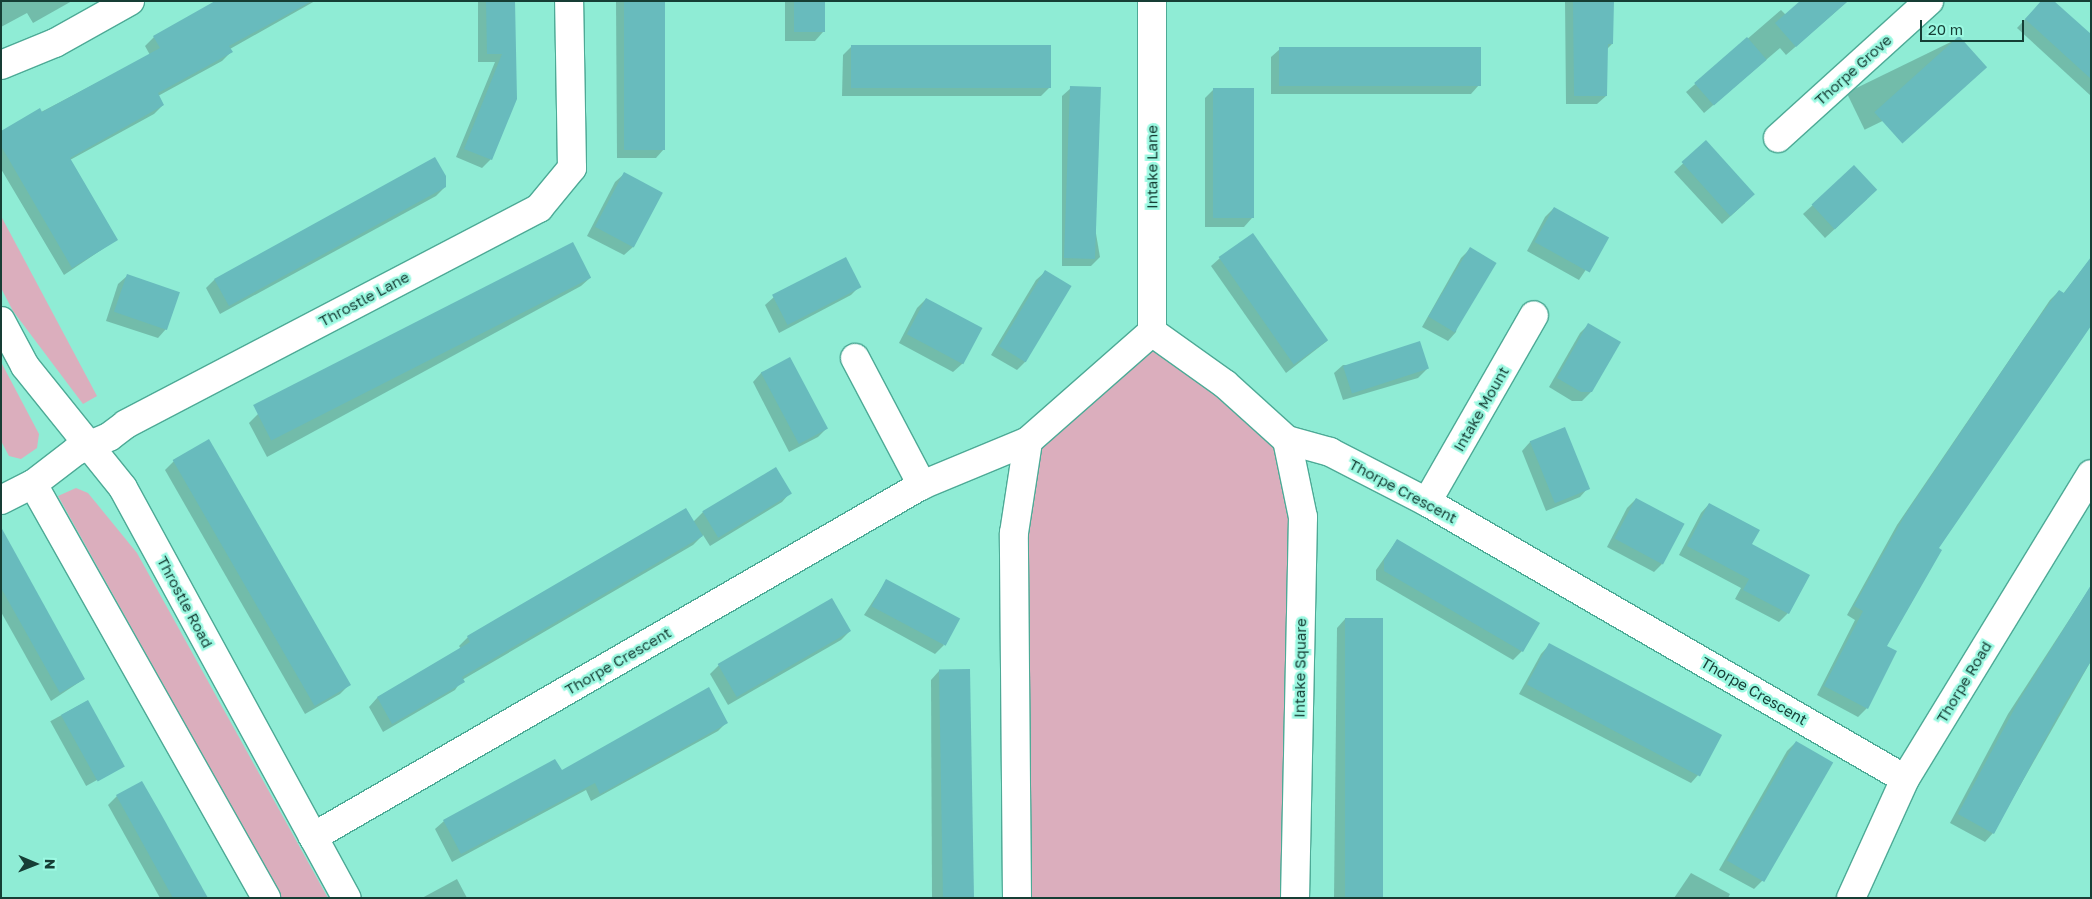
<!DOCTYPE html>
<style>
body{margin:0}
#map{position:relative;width:2092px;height:899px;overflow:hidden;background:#8fecd5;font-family:"Golos Text",sans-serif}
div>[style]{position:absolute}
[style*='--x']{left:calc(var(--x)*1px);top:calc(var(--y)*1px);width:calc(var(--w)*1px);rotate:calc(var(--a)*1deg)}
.green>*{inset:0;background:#dbaebd}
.shadow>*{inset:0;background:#0003;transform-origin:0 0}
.building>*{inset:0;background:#68bbbd;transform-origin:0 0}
.roads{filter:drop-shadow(1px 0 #4daa96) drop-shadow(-1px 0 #4daa96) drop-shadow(0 1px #4daa96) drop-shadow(0 -1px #4daa96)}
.minor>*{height:28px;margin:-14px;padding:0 14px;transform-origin:14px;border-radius:14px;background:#fff}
span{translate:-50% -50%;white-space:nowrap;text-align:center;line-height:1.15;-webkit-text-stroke:5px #9cf9e2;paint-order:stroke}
.street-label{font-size:15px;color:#163e35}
.frame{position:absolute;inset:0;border:2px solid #163e35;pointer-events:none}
.north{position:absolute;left:10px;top:839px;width:50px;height:50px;-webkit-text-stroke:4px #9cf9e2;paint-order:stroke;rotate:91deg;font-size:14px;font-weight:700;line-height:20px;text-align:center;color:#163e35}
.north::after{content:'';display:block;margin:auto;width:18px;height:22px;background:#163e35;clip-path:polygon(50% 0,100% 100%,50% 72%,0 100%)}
.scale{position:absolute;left:1920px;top:20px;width:104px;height:22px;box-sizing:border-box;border:2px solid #163e35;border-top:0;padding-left:6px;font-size:15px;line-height:18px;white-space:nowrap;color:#163e35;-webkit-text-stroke:4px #9cf9e2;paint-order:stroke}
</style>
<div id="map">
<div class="green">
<div style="clip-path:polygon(1px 216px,97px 396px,83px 404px,13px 311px,1px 288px)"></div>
<div style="clip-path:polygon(1152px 332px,1287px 440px,1303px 517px,1295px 898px,1017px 898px,1028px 441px)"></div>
<div style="clip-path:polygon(1px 362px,39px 434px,37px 448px,21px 459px,9px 456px,1px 441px)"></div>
<div style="clip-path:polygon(76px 488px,88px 493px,137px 553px,328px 898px,282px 898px,58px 496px)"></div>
</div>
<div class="shadow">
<div style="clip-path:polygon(1px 1px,72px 1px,33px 23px,27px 13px,1px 27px)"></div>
<div style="clip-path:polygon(218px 1px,315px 1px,230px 49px,231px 52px,222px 61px,158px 96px,163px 105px,154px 114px,70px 160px,116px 240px,64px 275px,1px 169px,1px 133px,150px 55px,145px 46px,154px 37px)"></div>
<div style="clip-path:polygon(478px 1px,515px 1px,491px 159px,482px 168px,456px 157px,495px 62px,478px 62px)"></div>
<div style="clip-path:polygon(616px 1px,664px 1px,664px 149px,656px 158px,617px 158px)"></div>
<div style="clip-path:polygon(785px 1px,823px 1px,823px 32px,815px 41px,785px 41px)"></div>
<div style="clip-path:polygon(1565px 1px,1613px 1px,1612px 44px,1607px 49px,1606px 96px,1597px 104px,1566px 104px)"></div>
<div style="clip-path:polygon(1802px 1px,1848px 1px,1786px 55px,1780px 48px,1704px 113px,1686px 92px,1781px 10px,1786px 15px)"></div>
<div style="clip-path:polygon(2042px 1px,2091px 37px,2091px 96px,2017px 28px)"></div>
<div style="left:1959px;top:38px;width:41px;height:125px;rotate:64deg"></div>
<div style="clip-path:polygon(851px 47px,1050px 87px,1041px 96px,842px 96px,843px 55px)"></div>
<div style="clip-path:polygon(1280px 49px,1479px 85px,1471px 94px,1271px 94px,1271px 57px)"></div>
<div style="clip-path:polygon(1071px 88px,1100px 257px,1091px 266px,1062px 266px,1062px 96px)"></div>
<div style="clip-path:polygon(1214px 89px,1252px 218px,1244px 227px,1205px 227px,1205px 98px)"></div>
<div style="clip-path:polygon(1706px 142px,1745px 203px,1722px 224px,1674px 172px)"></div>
<div style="clip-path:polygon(1854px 167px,1867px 199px,1825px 238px,1803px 214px)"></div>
<div style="clip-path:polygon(624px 174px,661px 193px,633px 247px,624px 255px,587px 236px,615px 182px)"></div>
<div style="clip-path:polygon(445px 187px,436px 196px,220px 314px,206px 288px,214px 280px)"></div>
<div style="clip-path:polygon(1554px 208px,1607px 238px,1579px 280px,1527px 251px,1545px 217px)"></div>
<div style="clip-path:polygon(1470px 249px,1456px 332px,1448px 341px,1422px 327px,1461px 258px)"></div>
<div style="clip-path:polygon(1220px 258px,1327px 341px,1286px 373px,1211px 266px)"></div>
<div style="clip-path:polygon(2091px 258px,1885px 646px,1867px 708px,1858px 717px,1817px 695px,1855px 620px,1847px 615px,1897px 525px,2050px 300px,2059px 291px,2063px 294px)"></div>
<div style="clip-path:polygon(1045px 272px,1025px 362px,1017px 370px,991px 355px,1036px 280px)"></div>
<div style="clip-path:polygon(127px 276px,166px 329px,158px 338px,106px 321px,118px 284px)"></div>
<div style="clip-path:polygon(590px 278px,581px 286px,267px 457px,249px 423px,258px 414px)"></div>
<div style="clip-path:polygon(860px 286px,851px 295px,779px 333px,765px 305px,774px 297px)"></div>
<div style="clip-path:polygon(926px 299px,981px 329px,962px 364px,953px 372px,899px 343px,917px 308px)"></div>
<div style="clip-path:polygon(1588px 325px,1591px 392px,1582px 401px,1572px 401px,1549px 387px,1580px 333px)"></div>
<div style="clip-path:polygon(790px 359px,826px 429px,818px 437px,789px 452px,753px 382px,761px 373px)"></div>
<div style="clip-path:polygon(1343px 365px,1427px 369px,1418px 378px,1343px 400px,1334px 373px)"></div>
<div style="clip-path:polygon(1564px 429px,1588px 488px,1580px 497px,1546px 511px,1522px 451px,1530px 442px)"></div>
<div style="clip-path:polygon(174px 461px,349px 685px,340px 694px,305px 714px,165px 470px)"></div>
<div style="clip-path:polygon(790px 493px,782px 502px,710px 546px,703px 535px,693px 545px,462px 680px,455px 690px,383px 732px,369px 707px,377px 698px,461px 649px,459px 646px,468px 637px,693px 522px,703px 512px)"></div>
<div style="clip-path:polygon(1636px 499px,1662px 564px,1654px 572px,1607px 547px,1627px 508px)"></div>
<div style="clip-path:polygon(1709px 504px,1750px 545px,1788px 613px,1779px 622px,1735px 599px,1741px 588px,1679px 555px,1701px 513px)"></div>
<div style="clip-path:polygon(1397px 540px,1522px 651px,1513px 660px,1376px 580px,1376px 570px)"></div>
<div style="clip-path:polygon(1px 549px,84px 679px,51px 701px,1px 612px)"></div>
<div style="clip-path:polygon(886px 581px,944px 645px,935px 654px,864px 615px)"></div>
<div style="clip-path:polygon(2091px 586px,2091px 661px,1993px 833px,1985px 842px,1950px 823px,2008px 714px)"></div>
<div style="clip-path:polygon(1345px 619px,1380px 898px,1334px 898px,1337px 628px)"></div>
<div style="clip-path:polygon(850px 631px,841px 640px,728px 705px,710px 674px,719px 665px)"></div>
<div style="clip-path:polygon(1549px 645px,1699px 774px,1691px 783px,1519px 694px,1541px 654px)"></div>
<div style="clip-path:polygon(939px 671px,972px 898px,932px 898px,931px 680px)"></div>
<div style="left:87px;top:701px;width:74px;height:42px;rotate:61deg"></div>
<div style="clip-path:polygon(726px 723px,718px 731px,591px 801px,586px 790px,452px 862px,435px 829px,444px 821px,561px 772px)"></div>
<div style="clip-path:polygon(1796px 742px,1763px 880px,1754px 889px,1719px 870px,1787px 751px)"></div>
<div style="clip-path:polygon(117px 796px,206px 898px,160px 898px,108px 805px)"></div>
<div style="clip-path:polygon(1691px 873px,1730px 894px,1728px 898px,1674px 898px)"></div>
<div style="clip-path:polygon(457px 879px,467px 898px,422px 898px)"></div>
</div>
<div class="building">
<div style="clip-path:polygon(215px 1px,312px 1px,229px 46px,233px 52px,158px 93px,164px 105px,70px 158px,118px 240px,72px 268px,1px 146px,1px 131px,40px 108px,42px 112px,160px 48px,153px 36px)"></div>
<div style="clip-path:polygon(486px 1px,515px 1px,517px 99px,492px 160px,464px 149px,502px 54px,487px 54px)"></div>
<div style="left:624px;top:1px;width:41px;height:149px"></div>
<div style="left:794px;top:1px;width:31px;height:31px"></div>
<div style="clip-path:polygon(1573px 1px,1614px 1px,1613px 44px,1608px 44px,1607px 96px,1574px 96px)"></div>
<div style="clip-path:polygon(1800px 1px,1848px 1px,1796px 47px,1775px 23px)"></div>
<div style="clip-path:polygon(2041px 1px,2054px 1px,2091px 34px,2091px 79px,2025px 19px)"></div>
<div style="left:1959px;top:36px;width:42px;height:114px;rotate:48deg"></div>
<div style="left:1747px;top:37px;width:30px;height:70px;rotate:49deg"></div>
<div style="left:851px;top:45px;width:200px;height:43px"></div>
<div style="left:1279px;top:47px;width:202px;height:39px"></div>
<div style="left:1070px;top:86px;width:31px;height:172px;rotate:2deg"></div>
<div style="left:1213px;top:88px;width:41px;height:130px"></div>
<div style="left:1706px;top:140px;width:73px;height:33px;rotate:48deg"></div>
<div style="clip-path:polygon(435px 157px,446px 176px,446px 187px,229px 306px,214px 279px)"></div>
<div style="left:1854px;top:165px;width:34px;height:58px;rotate:47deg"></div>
<div style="left:624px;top:172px;width:44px;height:62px;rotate:28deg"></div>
<div style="left:1554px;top:207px;width:63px;height:40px;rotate:29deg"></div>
<div style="left:1253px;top:233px;width:131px;height:42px;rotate:55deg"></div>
<div style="left:573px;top:242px;width:40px;height:359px;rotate:63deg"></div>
<div style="left:1470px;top:247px;width:31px;height:81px;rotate:31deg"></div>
<div style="left:846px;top:257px;width:34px;height:83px;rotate:63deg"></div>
<div style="clip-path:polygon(2091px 257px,2091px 326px,1939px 548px,1942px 550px,1887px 646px,1897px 651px,1868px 709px,1824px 686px,1863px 611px,1854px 606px,1905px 515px,2025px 337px,2059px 290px,2064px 293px)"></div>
<div style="left:1045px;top:270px;width:31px;height:89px;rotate:31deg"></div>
<div style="left:127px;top:274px;width:56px;height:40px;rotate:19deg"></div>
<div style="left:926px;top:298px;width:64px;height:41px;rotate:28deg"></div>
<div style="clip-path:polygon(1588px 323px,1621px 342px,1592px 392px,1581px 392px,1557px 378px)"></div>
<div style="left:1420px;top:341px;width:29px;height:81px;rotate:72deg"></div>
<div style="left:790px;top:357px;width:81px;height:33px;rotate:62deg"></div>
<div style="left:1565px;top:427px;width:67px;height:38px;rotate:68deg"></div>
<div style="left:209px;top:439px;width:284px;height:42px;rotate:60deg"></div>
<div style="left:776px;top:467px;width:31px;height:86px;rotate:59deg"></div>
<div style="left:1636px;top:498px;width:55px;height:46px;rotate:28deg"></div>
<div style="clip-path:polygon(1709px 503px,1760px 530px,1752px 544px,1810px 575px,1789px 614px,1743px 590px,1749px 579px,1687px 546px)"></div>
<div style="clip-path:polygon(686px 508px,703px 536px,462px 677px,465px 682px,392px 724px,377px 697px,470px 642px,467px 636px)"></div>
<div style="clip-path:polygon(1px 527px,85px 679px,60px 693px,1px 588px)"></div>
<div style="clip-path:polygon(1397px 539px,1540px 623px,1523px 652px,1384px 571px,1384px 560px)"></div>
<div style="left:886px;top:579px;width:84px;height:31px;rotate:28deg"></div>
<div style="clip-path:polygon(2091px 585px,2091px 661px,2062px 708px,1994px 834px,1958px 814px,2017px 704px)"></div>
<div style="left:832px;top:598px;width:38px;height:132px;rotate:60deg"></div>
<div style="left:1345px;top:618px;width:38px;height:280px"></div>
<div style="left:1549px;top:643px;width:196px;height:47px;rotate:28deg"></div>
<div style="left:970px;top:669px;width:229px;height:31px;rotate:89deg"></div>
<div style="clip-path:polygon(709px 687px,728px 723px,600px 794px,595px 783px,461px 854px,443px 820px,555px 759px,562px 770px)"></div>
<div style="left:88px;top:700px;width:76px;height:31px;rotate:61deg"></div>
<div style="left:1796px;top:741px;width:43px;height:138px;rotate:30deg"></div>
<div style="clip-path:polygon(142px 781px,161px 814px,208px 898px,173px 898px,116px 795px)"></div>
</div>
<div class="roads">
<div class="minor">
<div style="--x:1;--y:65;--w:58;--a:-22.2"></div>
<div style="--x:55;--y:43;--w:86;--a:-29.2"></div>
<div style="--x:1778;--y:138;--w:204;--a:-42.2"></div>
<div style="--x:1;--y:321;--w:51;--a:61.9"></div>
<div style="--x:25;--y:366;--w:156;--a:51.2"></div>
<div style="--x:123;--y:488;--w:467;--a:61.4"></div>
<div style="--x:1152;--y:332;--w:331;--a:-90"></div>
<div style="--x:855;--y:358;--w:144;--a:62.2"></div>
<div style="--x:1287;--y:440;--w:79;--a:78.3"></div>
<div style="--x:1303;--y:517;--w:381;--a:91.2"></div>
<div style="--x:33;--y:484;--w:475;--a:60.6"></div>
<div style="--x:1;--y:500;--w:36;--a:-27"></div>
<div style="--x:33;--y:484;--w:54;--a:-37.5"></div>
<div style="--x:76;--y:451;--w:36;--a:-23"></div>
<div style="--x:109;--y:437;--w:21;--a:-37"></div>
<div style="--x:126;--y:424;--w:466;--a:-27.6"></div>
<div style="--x:539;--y:208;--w:52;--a:-50.5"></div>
<div style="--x:572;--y:168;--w:167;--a:-91"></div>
<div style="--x:1427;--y:502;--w:215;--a:-60.2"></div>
<div style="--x:313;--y:837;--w:703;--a:-30.03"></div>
<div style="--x:922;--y:485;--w:115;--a:-22.5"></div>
<div style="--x:1028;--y:441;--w:165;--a:-41.3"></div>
<div style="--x:1152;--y:332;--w:90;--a:35.5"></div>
<div style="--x:1225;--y:384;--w:84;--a:42.1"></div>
<div style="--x:1287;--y:440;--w:45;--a:15.6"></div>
<div style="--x:1330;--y:452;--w:109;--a:27.3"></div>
<div style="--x:1427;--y:502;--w:552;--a:30.09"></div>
<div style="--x:1017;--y:898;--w:365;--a:-90.5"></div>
<div style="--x:1014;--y:533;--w:93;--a:-81.3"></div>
<div style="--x:1851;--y:898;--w:131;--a:-65.6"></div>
<div style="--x:1905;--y:779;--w:357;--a:-58.6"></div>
</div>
</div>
<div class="street-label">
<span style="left:1853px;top:70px;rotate:-42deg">Thorpe Grove</span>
<span style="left:1152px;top:167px;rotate:-90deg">Intake Lane</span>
<span style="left:364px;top:299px;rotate:-28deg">Throstle Lane</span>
<span style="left:1481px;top:409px;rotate:-60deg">Intake Mount</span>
<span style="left:1403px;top:491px;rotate:28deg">Thorpe Crescent</span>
<span style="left:185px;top:602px;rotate:62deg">Throstle Road</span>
<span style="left:618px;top:661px;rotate:-30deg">Thorpe Crescent</span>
<span style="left:1300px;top:668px;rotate:-89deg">Intake Square</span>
<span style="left:1964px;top:682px;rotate:-59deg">Thorpe Road</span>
<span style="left:1754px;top:691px;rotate:30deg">Thorpe Crescent</span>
</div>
<div class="frame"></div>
<div class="north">N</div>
<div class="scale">20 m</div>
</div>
